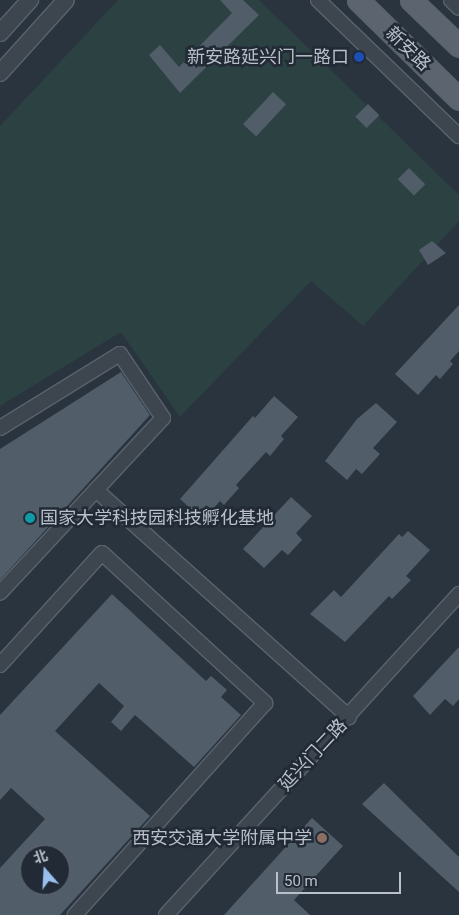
<!DOCTYPE html>
<meta charset="utf-8">
<style>
body{margin:0}
#map{position:relative;width:459px;height:915px;overflow:hidden;background:#29343f;font-family:Roboto,"Noto Sans SC",sans-serif}
div>[style]{position:absolute}
[style*='--x']{left:calc(var(--x)*1px);top:calc(var(--y)*1px);width:calc(var(--w)*1px);rotate:calc(var(--a)*1deg)}
.green>*{inset:0;background:#2c4141}
.building>*{inset:0;background:#525d6a;transform-origin:0 0}
.roads{filter:drop-shadow(1px 0 #5a636d) drop-shadow(-1px 0 #5a636d) drop-shadow(0 1px #5a636d) drop-shadow(0 -1px #5a636d)}
.minor>*{height:14px;margin:-7px;padding:0 7px;transform-origin:7px;border-radius:7px;background:#3d454f}
.tertiary>*{height:16px;margin:-8px;padding:0 8px;transform-origin:8px;border-radius:8px;background:#3d454f}
.primary>*{height:21px;margin:-10.5px;padding:0 10.5px;transform-origin:10.5px;border-radius:10.5px;background:#5b646f}
.dots>*{width:14px;height:14px;translate:-50% -50%;box-sizing:border-box;border:2px solid #212a35;border-radius:50%}
span{translate:-50% -50%;white-space:nowrap;text-align:center;line-height:1.15;-webkit-text-stroke:5px #212a35;paint-order:stroke}
.street-label{font-size:18px;color:#b9c0ca}
.poi-label{font-size:18px;color:#b9c0ca}
.right{translate:-100% -50%;text-align:right}
.left{translate:0 -50%;text-align:left}
.north{position:absolute;left:20px;top:845px;width:50px;height:50px;box-sizing:border-box;background:#212a35;border:1px solid #5e6671;border-radius:50%;rotate:341deg;font-size:14px;font-weight:700;line-height:20px;text-align:center;color:#b9c0ca}
.north::after{content:'';display:block;margin:auto;width:18px;height:22px;background:#99bfef;clip-path:polygon(50% 0,100% 100%,50% 72%,0 100%)}
.scale{position:absolute;left:276px;top:872px;width:125px;height:22px;box-sizing:border-box;border:2px solid #b9c0ca;border-top:0;padding-left:6px;font-size:15px;line-height:18px;white-space:nowrap;color:#b9c0ca;-webkit-text-stroke:4px #212a35;paint-order:stroke}
</style>
<div id="map">
<div class="green">
<div style="clip-path:polygon(118px 0,259px 0,459px 195px,459px 221px,363px 326px,311px 281px,180px 417px,121px 332px,0 406px,0 126px)"></div>
</div>
<div class="building">
<div style="clip-path:polygon(220px 0,243px 0,259px 15px,180px 93px,149px 55px,160px 45px,179px 67px,232px 13px)"></div>
<div style="left:273px;top:92px;width:18px;height:44px;rotate:43deg"></div>
<div style="left:368px;top:104px;width:16px;height:18px;rotate:45deg"></div>
<div style="left:409px;top:168px;width:23px;height:16px;rotate:45deg"></div>
<div style="clip-path:polygon(432px 241px,446px 253px,428px 265px,419px 250px)"></div>
<div style="clip-path:polygon(459px 305px,459px 351px,450px 361px,453px 364px,440px 379px,436px 375px,418px 395px,395px 374px)"></div>
<div style="clip-path:polygon(121px 372px,150px 415px,0 580px,0 449px)"></div>
<div style="clip-path:polygon(274px 396px,298px 417px,281px 436px,284px 439px,270px 456px,266px 452px,236px 485px,239px 488px,224px 505px,220px 501px,203px 520px,180px 499px,253px 416px,255px 418px)"></div>
<div style="clip-path:polygon(376px 403px,397px 422px,373px 448px,380px 454px,362px 474px,356px 469px,347px 480px,325px 461px,357px 419px)"></div>
<div style="clip-path:polygon(291px 497px,312px 516px,296px 533px,302px 540px,288px 555px,282px 550px,264px 568px,243px 549px)"></div>
<div style="clip-path:polygon(408px 531px,430px 550px,406px 576px,411px 580px,392px 599px,389px 596px,345px 642px,310px 614px,334px 590px,341px 597px,399px 534px,402px 537px)"></div>
<div style="clip-path:polygon(evenodd,112px 594px,206px 681px,211px 676px,227px 690px,221px 697px,241px 715px,194px 767px,135px 715px,121px 731px,111px 722px,124px 706px,99px 683px,55px 731px,150px 816px,60px 915px,0 915px,0 868px,45px 819px,11px 788px,0 800px,0 715px,112px 594px,30px 855px,60px 855px,60px 885px,30px 885px,30px 855px)"></div>
<div style="clip-path:polygon(459px 647px,459px 699px,453px 706px,445px 699px,430px 715px,413px 696px)"></div>
<div style="clip-path:polygon(384px 783px,459px 857px,459px 892px,362px 804px)"></div>
<div style="clip-path:polygon(312px 818px,343px 846px,294px 900px,310px 915px,224px 915px)"></div>
</div>
<div class="roads">
<div class="minor">
<div style="--x:318;--y:0;--w:196;--a:44"></div>
<div style="--x:451;--y:0;--w:11;--a:45"></div>
<div style="--x:0;--y:428;--w:141;--a:-31.7"></div>
<div style="--x:120;--y:354;--w:77;--a:56.1"></div>
<div style="--x:163;--y:418;--w:239;--a:133"></div>
<div style="--x:96;--y:490;--w:340;--a:41.9"></div>
<div style="--x:0;--y:665;--w:151;--a:-47.7"></div>
<div style="--x:102;--y:553;--w:222;--a:42.6"></div>
<div style="--x:265;--y:703;--w:285;--a:131.9"></div>
<div style="--x:166;--y:915;--w:435;--a:-47.6"></div>
</div>
<div class="tertiary">
<div style="--x:0;--y:33;--w:45;--a:-47.7"></div>
<div style="--x:0;--y:73;--w:98;--a:-47.9"></div>
</div>
<div class="primary">
<div style="--x:358;--y:0;--w:141;--a:44.4"></div>
<div style="--x:411;--y:0;--w:66;--a:43.8"></div>
</div>
</div>
<div class="dots">
<div style="left:359px;top:57px;background:#1a4fb4"></div>
<div style="left:30px;top:518px;background:#0f9aa8"></div>
<div style="left:322px;top:838px;background:#8d6e63"></div>
</div>
<div class="street-label">
<span style="left:408px;top:49px;rotate:44deg">新安路</span>
<span style="left:313px;top:755px;rotate:-47deg">延兴门二路</span>
</div>
<div class="poi-label">
<span class="right" style="left:349px;top:57px">新安路延兴门一路口</span>
<span class="left" style="left:40px;top:518px">国家大学科技园科技孵化基地</span>
<span class="right" style="left:312px;top:838px">西安交通大学附属中学</span>
</div>
<div class="north">北</div>
<div class="scale">50 m</div>
</div>
